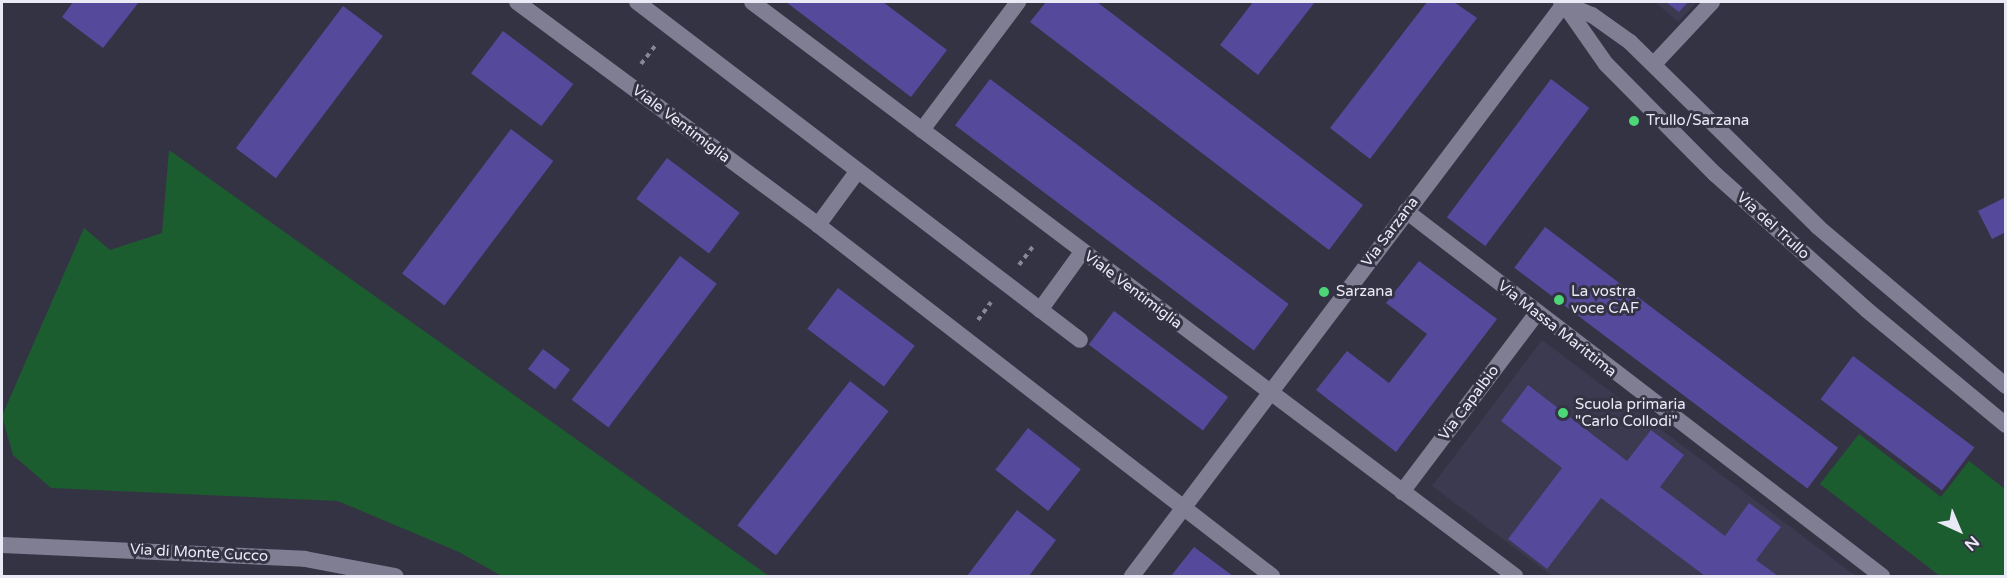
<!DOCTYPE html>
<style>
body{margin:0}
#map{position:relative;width:2007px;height:578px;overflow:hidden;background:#343344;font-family:"Varela Round",sans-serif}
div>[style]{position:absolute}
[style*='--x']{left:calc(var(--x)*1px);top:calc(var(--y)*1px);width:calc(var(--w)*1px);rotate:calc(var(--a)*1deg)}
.built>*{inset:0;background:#3b3a51}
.green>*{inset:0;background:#1c5d30}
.building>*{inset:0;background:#55499b;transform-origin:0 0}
.path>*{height:4px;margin-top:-2px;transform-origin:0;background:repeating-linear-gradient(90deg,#888796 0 4.5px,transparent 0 9px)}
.service>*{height:16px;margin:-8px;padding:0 8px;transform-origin:8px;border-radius:8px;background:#7f7e92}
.minor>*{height:16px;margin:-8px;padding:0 8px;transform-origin:8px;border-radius:8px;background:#7f7e92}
.tertiary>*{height:16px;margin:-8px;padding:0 8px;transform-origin:8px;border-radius:8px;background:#7f7e92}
.dots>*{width:16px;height:16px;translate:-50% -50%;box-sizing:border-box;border:3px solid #343344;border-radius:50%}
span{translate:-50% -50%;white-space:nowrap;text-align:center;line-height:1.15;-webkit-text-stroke:6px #343344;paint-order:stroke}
.poi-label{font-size:15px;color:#eaeaf6}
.left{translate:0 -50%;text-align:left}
.street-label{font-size:15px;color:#eaeaf6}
.frame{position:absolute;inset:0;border:3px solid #eaeaf6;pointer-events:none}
.north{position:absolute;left:1929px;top:500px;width:60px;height:60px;-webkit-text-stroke:4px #343344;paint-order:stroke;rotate:136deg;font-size:16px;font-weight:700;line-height:24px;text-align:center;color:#eaeaf6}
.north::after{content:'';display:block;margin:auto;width:21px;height:27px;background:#eaeaf6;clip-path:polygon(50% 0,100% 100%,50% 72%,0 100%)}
</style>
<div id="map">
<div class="built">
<div style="clip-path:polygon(1655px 2px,1697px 2px,1678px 22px)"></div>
<div style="clip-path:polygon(1542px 340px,1856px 576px,1552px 576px,1432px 486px)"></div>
</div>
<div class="green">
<div style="clip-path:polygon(169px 150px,769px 576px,502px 576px,459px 552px,338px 501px,51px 488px,13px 455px,2px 416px,84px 228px,110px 250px,162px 233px)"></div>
<div style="clip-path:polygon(1859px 434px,1941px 497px,1969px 461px,2005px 489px,2005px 576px,1940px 576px,1820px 484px)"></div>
</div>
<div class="building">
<div style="clip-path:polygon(73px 2px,139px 2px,103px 48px,62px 17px)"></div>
<div style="clip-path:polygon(786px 2px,883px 2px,947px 50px,911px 97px)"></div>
<div style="clip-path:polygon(1046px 2px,1097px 2px,1363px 205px,1329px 250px,1030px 22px)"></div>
<div style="clip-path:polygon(1253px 2px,1315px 2px,1258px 75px,1220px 45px)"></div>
<div style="clip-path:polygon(1427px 2px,1454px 2px,1477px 18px,1370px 159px,1330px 128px)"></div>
<div style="clip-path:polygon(1666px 2px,1688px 2px,1679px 12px)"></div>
<div style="left:343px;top:6px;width:50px;height:178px;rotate:37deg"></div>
<div style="left:503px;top:31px;width:88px;height:53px;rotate:37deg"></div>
<div style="left:990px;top:79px;width:374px;height:58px;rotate:37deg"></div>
<div style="left:1551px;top:79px;width:48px;height:173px;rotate:37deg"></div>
<div style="left:511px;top:129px;width:53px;height:181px;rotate:37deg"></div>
<div style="left:667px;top:158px;width:91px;height:51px;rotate:37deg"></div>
<div style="clip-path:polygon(2006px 197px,2006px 232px,1992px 239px,1978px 211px)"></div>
<div style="left:1545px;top:227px;width:367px;height:51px;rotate:37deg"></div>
<div style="left:680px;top:256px;width:46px;height:180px;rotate:37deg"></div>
<div style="clip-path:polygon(1419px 261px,1497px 319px,1396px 452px,1316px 390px,1347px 351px,1389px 383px,1427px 334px,1386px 303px)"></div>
<div style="left:838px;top:288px;width:96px;height:51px;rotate:37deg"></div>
<div style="left:1114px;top:311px;width:143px;height:42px;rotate:37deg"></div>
<div style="left:543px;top:349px;width:34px;height:25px;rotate:37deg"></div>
<div style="left:1853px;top:356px;width:152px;height:54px;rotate:37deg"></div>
<div style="left:850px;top:381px;width:49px;height:183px;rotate:38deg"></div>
<div style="clip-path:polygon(1528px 385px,1627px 461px,1651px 430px,1684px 455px,1660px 487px,1725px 536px,1749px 503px,1781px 527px,1756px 560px,1778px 576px,1705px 576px,1601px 498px,1547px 569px,1508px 539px,1562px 468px,1501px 421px)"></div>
<div style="left:1028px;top:428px;width:67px;height:53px;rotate:38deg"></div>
<div style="clip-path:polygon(1017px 510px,1056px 540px,1029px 576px,967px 576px)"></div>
<div style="clip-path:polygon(1194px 547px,1233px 576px,1171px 576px)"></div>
</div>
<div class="path">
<div style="--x:641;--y:64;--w:23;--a:-52"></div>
<div style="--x:1019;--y:265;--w:26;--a:-53"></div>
<div style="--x:978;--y:320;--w:22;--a:-54"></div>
</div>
<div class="service">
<div style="--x:637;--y:2;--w:557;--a:37.34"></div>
<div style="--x:818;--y:225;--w:66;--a:-53.7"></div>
<div style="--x:1040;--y:310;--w:72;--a:-54.1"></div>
</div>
<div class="minor">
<div style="--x:517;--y:2;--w:375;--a:36.5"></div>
<div style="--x:818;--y:225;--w:574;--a:37.71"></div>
<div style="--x:752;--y:2;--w:955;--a:36.95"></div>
<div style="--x:1654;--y:64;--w:85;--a:-46.9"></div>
<div style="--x:922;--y:130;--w:160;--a:-53.1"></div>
<div style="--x:1406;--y:211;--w:600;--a:37.48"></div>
<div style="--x:1402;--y:492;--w:223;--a:-53"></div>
<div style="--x:2;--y:545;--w:303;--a:2.6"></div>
<div style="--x:305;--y:559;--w:92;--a:10.7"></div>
<div style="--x:1132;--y:576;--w:717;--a:-52.94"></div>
</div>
<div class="tertiary">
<div style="--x:1561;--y:2;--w:34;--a:23"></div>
<div style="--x:1592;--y:15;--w:47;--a:35.4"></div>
<div style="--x:1630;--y:42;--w:264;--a:44.5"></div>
<div style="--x:1818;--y:227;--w:246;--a:40.2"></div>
<div style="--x:1564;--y:4;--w:73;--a:55"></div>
<div style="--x:1606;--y:64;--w:155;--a:45.3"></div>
<div style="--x:1715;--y:174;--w:204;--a:41.8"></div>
<div style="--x:1867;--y:310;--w:180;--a:39.6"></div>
</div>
<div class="dots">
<div style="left:1634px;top:121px;background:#4cd677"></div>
<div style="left:1324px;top:292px;background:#4cd677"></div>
<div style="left:1559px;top:300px;background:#4cd677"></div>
<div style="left:1563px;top:413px;background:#4cd677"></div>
</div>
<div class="poi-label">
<span class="left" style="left:1646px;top:121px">Trullo/Sarzana</span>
<span class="left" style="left:1571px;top:300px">La vostra<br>voce CAF</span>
<span class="left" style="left:1336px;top:292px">Sarzana</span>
<span class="left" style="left:1575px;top:413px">Scuola primaria<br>"Carlo Collodi"</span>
</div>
<div class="street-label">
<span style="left:681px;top:124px;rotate:37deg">Viale Ventimiglia</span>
<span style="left:1773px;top:226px;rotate:42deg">Via del Trullo</span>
<span style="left:1390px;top:232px;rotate:-53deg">Via Sarzana</span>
<span style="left:1133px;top:290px;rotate:37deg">Viale Ventimiglia</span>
<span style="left:1557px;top:329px;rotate:38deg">Via Massa Marittima</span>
<span style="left:1469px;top:403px;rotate:-53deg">Via Capalbio</span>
<span style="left:199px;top:553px;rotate:3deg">Via di Monte Cucco</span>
</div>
<div class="frame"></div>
<div class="north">N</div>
</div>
